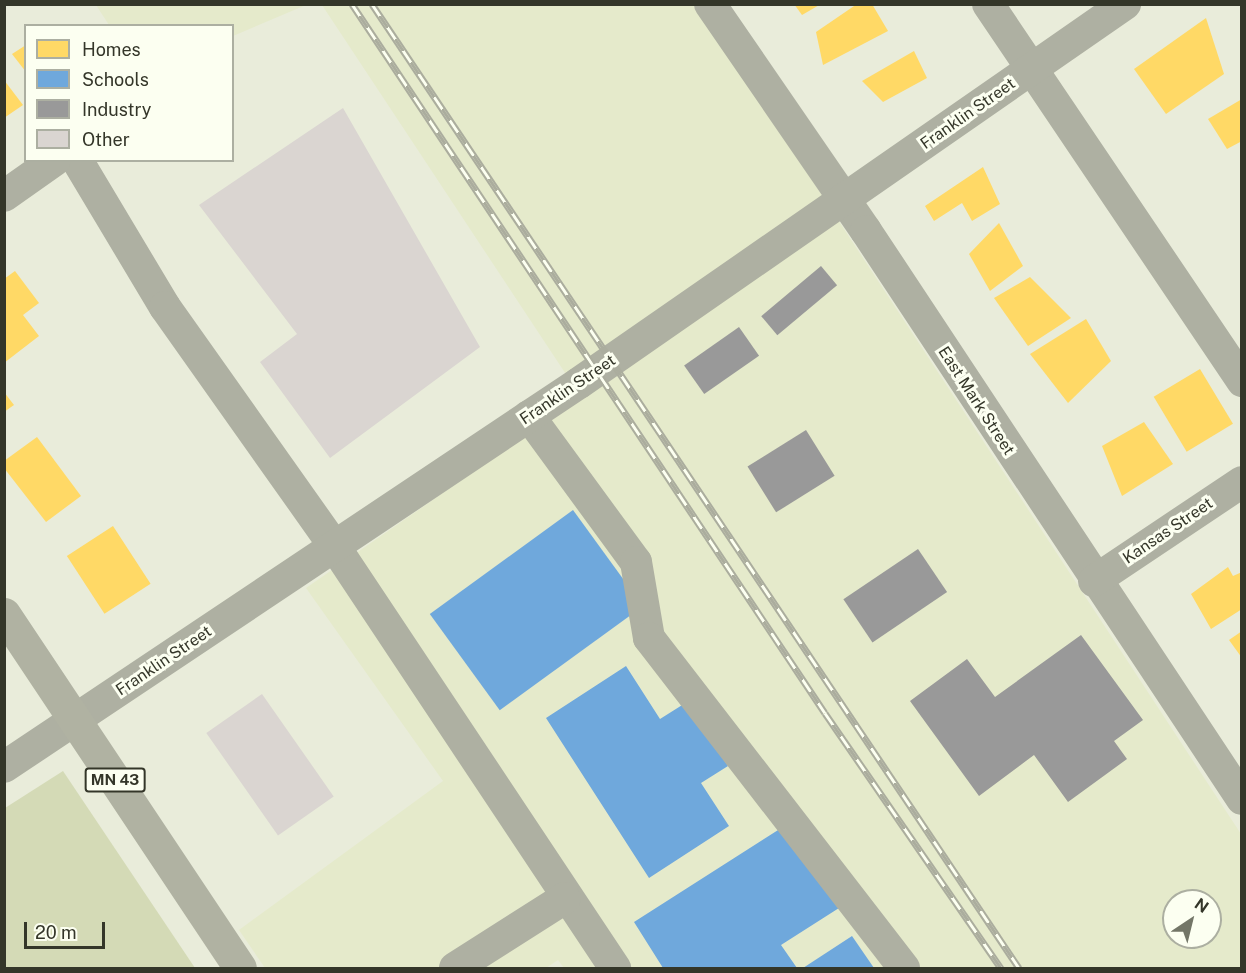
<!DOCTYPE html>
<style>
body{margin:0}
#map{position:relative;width:1246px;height:973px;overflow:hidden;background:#e9ecda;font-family:"Public Sans",sans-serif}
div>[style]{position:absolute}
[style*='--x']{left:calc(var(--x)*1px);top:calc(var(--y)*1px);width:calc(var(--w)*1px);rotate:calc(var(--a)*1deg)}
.built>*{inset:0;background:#e5eacb}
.green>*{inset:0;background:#d4dab6}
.homes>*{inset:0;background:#ffd966;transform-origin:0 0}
.schools>*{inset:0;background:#6fa8dc;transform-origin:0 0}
.industry>*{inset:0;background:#999;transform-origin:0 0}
.building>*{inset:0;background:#dad5d1;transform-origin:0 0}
.minor>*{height:32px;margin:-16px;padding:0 16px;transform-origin:16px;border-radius:16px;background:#aeb0a2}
.major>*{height:33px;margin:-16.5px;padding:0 16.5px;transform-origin:16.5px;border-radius:16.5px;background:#b0b2a2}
.rail>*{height:7px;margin-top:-3.5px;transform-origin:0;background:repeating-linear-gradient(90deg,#fcfff1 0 14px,#abad9e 0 28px);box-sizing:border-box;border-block:2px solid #abad9e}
span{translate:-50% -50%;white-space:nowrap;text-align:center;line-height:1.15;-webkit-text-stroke:6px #fcfff1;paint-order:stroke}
.shield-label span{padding:2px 4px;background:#fcfff1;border:2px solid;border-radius:4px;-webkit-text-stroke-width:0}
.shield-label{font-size:15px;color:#343629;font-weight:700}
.street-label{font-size:16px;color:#343629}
.frame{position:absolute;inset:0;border:6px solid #343629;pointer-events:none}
.legend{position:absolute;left:24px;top:24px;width:210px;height:138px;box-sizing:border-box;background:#fcfff1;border:2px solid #acafa1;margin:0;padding:8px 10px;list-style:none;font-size:18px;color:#343629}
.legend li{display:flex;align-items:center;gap:12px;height:30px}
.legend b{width:30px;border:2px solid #acafa1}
.north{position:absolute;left:1162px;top:889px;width:60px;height:60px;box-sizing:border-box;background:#fcfff1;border:2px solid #acafa1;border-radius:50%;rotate:35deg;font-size:16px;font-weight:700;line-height:24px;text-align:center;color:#343629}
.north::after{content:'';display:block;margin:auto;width:21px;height:27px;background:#737667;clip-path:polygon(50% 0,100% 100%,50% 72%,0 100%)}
.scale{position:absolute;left:24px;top:922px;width:81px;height:27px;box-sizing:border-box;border:3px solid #343629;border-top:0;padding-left:8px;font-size:18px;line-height:21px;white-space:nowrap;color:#343629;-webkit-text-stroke:4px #fcfff1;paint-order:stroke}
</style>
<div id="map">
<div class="built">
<div style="clip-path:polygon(96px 5px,306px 5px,233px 36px,232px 26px,109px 25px)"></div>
<div style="clip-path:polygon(evenodd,322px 5px,697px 5px,1241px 834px,1241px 968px,564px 968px,558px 960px,546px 968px,265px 968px,239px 930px,443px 781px,306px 588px,581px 397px,322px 5px,1174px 901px,1210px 901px,1210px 937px,1174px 937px,1174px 901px)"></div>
</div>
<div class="green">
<div style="clip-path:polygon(63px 771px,195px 968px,5px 968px,5px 808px)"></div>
</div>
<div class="homes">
<div style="clip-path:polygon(794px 4px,821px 4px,802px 15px)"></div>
<div style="clip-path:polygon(857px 4px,872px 4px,888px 31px,823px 65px,816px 32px)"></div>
<div style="clip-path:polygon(1206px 18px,1224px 74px,1166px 114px,1134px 69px)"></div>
<div style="clip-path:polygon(26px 45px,26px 72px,12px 54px)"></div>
<div style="clip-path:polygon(914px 51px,927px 78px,883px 102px,862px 81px)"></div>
<div style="clip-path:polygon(4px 80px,23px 105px,4px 118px)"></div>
<div style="clip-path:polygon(1242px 99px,1242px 141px,1227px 149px,1208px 119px)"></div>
<div style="clip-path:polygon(983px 167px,1000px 204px,972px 221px,962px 203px,934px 221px,925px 206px)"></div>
<div style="clip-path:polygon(999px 223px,1023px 266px,990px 291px,969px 254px)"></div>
<div style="clip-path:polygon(15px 271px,39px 303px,23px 315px,39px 336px,4px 363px,4px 279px)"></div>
<div style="clip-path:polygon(1030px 277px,1071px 318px,1028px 346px,994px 298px)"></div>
<div style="clip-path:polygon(1086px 319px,1111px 361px,1068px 403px,1030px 354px)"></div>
<div style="left:1200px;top:369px;width:64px;height:54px;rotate:59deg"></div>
<div style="clip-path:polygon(4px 392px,14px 405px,4px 412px)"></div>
<div style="clip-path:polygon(1144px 422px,1173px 464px,1122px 496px,1102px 446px)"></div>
<div style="clip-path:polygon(37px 437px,81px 496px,46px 522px,4px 468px,4px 461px)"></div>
<div style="left:113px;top:526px;width:69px;height:55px;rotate:57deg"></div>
<div style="clip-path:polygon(1228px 567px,1233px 576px,1242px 572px,1242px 609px,1211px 629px,1191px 594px)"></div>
<div style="clip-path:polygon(1242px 631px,1242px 658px,1229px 640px)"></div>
</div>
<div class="schools">
<div style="left:573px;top:510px;width:119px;height:177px;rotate:54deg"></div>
<div style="clip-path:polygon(626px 666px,660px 719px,687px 702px,728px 766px,701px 783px,729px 826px,649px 878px,546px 718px)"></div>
<div style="clip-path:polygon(786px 825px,839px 908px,781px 945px,797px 968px,663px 968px,634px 922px)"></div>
<div style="clip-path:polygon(852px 936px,874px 968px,803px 968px)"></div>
</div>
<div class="industry">
<div style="left:821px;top:266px;width:25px;height:78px;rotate:50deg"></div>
<div style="left:739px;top:327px;width:35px;height:67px;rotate:55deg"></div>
<div style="left:806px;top:430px;width:54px;height:69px;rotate:58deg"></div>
<div style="left:918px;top:549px;width:52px;height:90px;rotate:56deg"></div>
<div style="clip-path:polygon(1081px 635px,1143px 720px,1114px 741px,1127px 759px,1068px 802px,1034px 755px,979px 796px,910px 701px,967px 659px,995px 697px)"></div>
</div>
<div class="building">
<div style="clip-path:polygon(343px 108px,480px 347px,330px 458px,260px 362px,297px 334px,199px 205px)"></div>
<div style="left:262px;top:694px;width:125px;height:68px;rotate:55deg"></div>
</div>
<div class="minor">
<div style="--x:710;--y:4;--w:275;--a:55.5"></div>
<div style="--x:866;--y:231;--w:681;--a:56.5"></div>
<div style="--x:988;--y:4;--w:455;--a:56"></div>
<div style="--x:77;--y:160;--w:171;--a:59.1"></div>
<div style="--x:165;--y:307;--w:294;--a:54.7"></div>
<div style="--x:335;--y:547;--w:506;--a:56.37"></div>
<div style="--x:4;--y:196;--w:62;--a:-35.2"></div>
<div style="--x:529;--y:416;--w:181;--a:53.8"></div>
<div style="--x:636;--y:562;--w:77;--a:80.3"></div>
<div style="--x:649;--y:638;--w:417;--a:52.3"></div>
<div style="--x:1094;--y:581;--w:178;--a:-33.8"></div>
<div style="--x:4;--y:767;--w:691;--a:-33.74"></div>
<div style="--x:579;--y:383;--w:665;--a:-34.77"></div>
<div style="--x:455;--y:968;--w:130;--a:-32.5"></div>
</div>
<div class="major">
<div style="--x:4;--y:614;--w:425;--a:56.3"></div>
</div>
<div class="rail">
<div style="--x:352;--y:4;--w:852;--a:56.29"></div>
<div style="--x:825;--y:713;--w:310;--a:55.4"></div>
<div style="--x:372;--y:4;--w:1161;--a:56.13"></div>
</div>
<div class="shield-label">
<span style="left:115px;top:780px">MN 43</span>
</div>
<div class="street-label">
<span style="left:968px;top:114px;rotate:-35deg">Franklin Street</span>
<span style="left:568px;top:390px;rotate:-34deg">Franklin Street</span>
<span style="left:976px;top:401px;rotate:57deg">East Mark Street</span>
<span style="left:1168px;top:531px;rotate:-34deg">Kansas Street</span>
<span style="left:164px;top:661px;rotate:-34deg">Franklin Street</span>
</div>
<div class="frame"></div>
<ul class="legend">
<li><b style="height:16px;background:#ffd966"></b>Homes</li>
<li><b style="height:16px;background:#6fa8dc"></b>Schools</li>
<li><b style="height:16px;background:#999"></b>Industry</li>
<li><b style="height:16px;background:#dad5d1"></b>Other</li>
</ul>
<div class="north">N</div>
<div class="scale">20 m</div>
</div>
